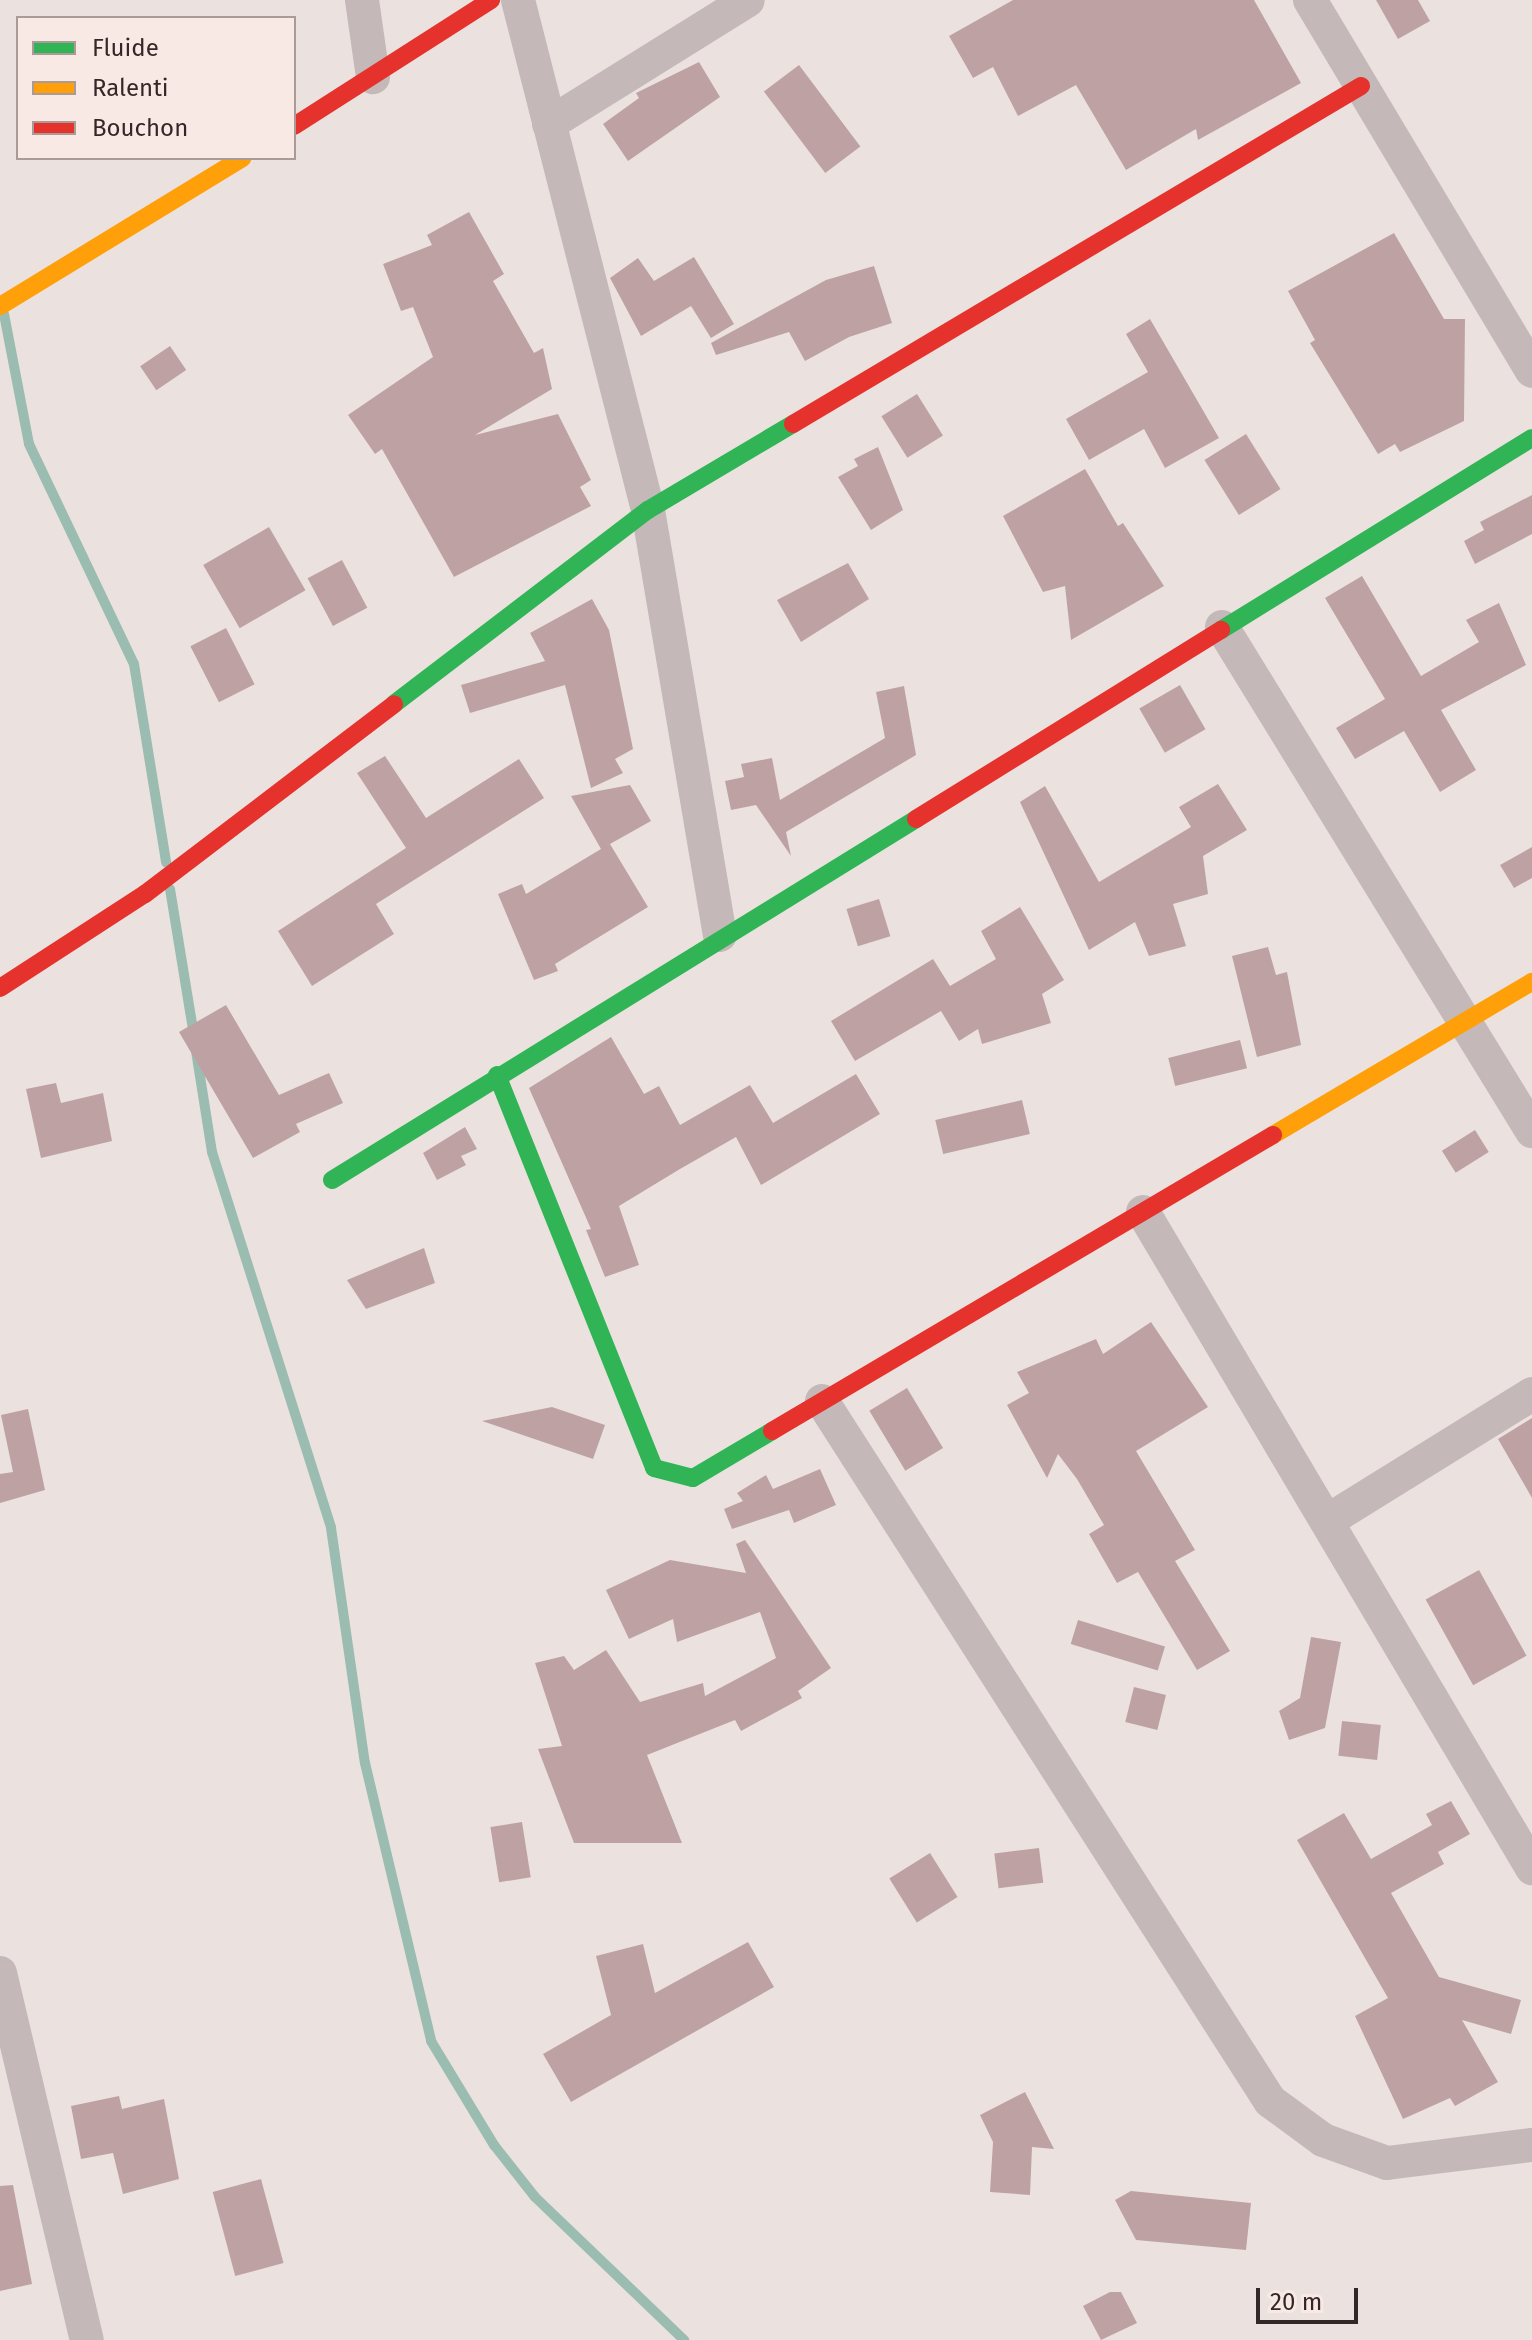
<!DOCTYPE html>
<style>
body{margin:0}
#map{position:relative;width:1532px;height:2340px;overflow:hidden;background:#ebe2df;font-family:"Fira Sans",sans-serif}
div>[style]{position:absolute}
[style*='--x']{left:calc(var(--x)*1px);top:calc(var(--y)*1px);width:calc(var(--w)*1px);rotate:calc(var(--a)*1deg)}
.stream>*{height:10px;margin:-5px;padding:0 5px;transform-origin:5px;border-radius:5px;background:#9bbdb1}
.building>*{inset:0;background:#bea2a3;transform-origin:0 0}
.street>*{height:34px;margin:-17px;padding:0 17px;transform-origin:17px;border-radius:17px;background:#c4b9b8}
.fast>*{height:18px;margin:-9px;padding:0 9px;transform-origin:9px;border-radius:9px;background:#30b455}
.slow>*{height:18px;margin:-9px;padding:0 9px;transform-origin:9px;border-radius:9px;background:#ff9f0a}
.jam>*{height:18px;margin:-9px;padding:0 9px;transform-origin:9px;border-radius:9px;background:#e5322d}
span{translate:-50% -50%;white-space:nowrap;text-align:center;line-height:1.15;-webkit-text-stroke:8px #f8e9e5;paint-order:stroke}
.legend{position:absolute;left:16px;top:16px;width:280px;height:144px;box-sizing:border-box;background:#f8e9e5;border:2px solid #aa9b99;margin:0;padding:10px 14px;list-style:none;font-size:24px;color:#342727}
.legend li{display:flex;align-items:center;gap:16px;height:40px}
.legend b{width:40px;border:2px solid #aa9b99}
.scale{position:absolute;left:1256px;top:2288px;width:102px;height:36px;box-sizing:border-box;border:4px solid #342727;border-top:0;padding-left:10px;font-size:24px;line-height:28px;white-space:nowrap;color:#342727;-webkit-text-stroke:6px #f8e9e5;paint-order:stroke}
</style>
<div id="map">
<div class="stream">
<div style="--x:4;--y:314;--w:132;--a:79.1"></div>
<div style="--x:29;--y:444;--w:244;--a:64.5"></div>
<div style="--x:134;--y:664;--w:201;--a:80.8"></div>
<div style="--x:170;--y:889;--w:149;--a:80.7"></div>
<div style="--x:196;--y:1051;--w:102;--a:81"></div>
<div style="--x:212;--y:1152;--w:394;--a:72.4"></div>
<div style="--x:331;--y:1528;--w:237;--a:81.8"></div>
<div style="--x:365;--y:1763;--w:286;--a:76.6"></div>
<div style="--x:431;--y:2041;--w:122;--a:58.8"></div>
<div style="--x:494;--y:2145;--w:66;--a:51.7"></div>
<div style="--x:535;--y:2197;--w:207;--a:43.8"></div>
</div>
<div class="building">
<div style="clip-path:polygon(1013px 0,1254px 0,1301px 83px,1198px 140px,1196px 129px,1126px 170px,1076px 85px,1018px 116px,993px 67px,973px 78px,949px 36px)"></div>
<div style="clip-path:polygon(1376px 0,1418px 0,1430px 21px,1398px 39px)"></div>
<div style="clip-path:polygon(699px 62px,720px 97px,628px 161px,603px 124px,639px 98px,636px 93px)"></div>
<div style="left:799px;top:65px;width:102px;height:44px;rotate:53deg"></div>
<div style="clip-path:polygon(469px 212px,504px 274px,493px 281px,534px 353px,543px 348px,552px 389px,475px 435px,558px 414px,591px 480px,580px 487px,591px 506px,454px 577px,382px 449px,375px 454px,348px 415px,433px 357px,413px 307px,401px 311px,383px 264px,432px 245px,427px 235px)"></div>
<div style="clip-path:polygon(1394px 233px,1444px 319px,1465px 319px,1464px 421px,1400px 452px,1395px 444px,1378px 454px,1310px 343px,1315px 340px,1288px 291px)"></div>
<div style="clip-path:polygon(694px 257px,734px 324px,711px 338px,691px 306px,641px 336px,610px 278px,638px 258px,654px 281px)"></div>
<div style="clip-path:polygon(874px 266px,892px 323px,849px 337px,805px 361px,789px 332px,716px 355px,711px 343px,826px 280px)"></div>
<div style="clip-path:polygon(1150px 319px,1219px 438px,1165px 468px,1144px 429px,1089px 460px,1066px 419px,1148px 372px,1126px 334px)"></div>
<div style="left:170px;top:346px;width:29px;height:36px;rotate:56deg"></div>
<div style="left:917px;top:394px;width:49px;height:42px;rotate:58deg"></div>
<div style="left:1246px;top:434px;width:65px;height:49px;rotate:58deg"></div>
<div style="clip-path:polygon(878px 447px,903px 510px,871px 530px,838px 477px,858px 466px,854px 459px)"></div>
<div style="clip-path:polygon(1085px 469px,1118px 526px,1123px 523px,1164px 586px,1071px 640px,1065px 586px,1043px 592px,1003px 516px)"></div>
<div style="clip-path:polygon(1532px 495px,1532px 534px,1475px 564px,1464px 541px,1484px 530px,1480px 522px)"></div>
<div style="left:269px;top:527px;width:73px;height:76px;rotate:60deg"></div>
<div style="left:342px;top:560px;width:54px;height:39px;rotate:62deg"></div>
<div style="clip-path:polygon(848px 563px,869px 599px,801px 642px,777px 600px)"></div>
<div style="clip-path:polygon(1362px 576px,1421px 676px,1479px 642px,1466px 620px,1499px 603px,1526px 665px,1441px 710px,1476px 770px,1440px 792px,1404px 731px,1355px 759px,1336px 728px,1385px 699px,1325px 598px)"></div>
<div style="clip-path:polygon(592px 599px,609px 630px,633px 749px,615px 759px,623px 773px,591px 788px,565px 685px,470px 713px,461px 685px,545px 661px,530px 633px)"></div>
<div style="left:226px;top:628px;width:63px;height:40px;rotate:63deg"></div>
<div style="left:1180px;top:685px;width:51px;height:47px;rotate:60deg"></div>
<div style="clip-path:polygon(904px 686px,916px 755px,786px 832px,791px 856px,756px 805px,731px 810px,725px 781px,744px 777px,741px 764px,772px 758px,780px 800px,885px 738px,876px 692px)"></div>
<div style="clip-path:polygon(385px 756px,426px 818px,519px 759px,544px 798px,376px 904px,394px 934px,312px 986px,278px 931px,406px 848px,357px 773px)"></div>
<div style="clip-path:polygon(1218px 784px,1247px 830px,1203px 856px,1208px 894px,1173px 904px,1186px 946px,1149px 956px,1135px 922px,1089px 950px,1020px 802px,1045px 786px,1099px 882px,1191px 827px,1179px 807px)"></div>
<div style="clip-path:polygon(630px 785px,651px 821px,610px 844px,648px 907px,555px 964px,558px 971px,534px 980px,498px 894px,522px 884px,526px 894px,601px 849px,571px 796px)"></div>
<div style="clip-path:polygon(1532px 847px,1532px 878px,1514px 888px,1500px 865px)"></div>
<div style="left:879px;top:899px;width:39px;height:34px;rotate:73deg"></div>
<div style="clip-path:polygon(1020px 907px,1064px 980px,1042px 994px,1051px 1023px,982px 1044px,978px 1029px,959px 1041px,941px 1011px,855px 1061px,831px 1021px,933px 959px,950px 986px,996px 959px,981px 931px)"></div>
<div style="clip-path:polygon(1268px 947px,1276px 975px,1287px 972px,1301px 1045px,1257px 1057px,1232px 956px)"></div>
<div style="clip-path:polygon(226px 1005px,279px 1095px,329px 1073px,343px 1103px,296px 1124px,300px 1132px,253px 1158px,179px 1032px)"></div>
<div style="clip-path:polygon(611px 1037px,644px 1094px,659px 1086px,680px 1125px,750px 1085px,773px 1123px,856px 1074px,880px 1114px,761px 1185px,736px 1137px,680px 1169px,619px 1206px,639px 1265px,605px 1277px,586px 1230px,591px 1229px,529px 1088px)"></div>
<div style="left:1240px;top:1040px;width:29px;height:74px;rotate:76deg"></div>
<div style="clip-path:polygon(56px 1083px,61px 1103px,103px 1093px,112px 1141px,41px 1158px,26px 1089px)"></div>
<div style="left:1022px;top:1100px;width:35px;height:89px;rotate:77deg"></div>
<div style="clip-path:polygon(465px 1127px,477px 1149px,461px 1156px,466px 1165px,437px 1180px,423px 1153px)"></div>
<div style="left:1475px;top:1130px;width:26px;height:39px;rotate:58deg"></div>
<div style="clip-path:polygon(424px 1248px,435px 1283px,366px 1309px,347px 1280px)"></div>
<div style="clip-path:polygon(1151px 1322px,1208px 1407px,1136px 1451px,1195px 1550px,1175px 1561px,1230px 1651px,1197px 1670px,1138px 1572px,1117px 1583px,1089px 1534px,1104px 1525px,1077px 1479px,1058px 1454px,1047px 1478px,1007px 1405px,1029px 1393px,1017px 1372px,1096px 1339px,1103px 1354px)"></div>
<div style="left:907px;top:1388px;width:70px;height:44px;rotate:59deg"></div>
<div style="clip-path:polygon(552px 1407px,605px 1425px,593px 1459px,482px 1421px)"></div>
<div style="clip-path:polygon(28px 1409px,45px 1490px,0 1503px,0 1474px,13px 1472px,1px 1415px)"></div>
<div style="clip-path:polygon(1532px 1418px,1532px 1498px,1498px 1439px)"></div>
<div style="clip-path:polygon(820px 1469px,836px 1505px,794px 1523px,789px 1510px,732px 1529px,724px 1509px,743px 1501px,737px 1493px,766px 1475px,773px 1489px)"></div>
<div style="clip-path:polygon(745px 1540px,831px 1668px,798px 1691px,802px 1698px,741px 1731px,735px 1720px,647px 1755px,682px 1843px,574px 1843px,538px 1749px,562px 1746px,535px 1663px,564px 1656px,574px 1670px,606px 1650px,640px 1702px,703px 1683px,705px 1696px,776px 1658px,760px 1612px,677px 1642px,673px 1619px,629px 1639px,606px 1590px,670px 1560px,746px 1573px,736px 1544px)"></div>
<div style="left:1479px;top:1570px;width:98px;height:61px;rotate:61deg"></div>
<div style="left:1078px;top:1620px;width:91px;height:25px;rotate:17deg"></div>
<div style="clip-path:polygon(1311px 1637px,1341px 1642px,1325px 1728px,1289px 1740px,1279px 1711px,1300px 1698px)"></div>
<div style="left:1134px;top:1687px;width:33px;height:36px;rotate:14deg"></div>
<div style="left:1342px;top:1721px;width:39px;height:35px;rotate:6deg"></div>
<div style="clip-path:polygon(1451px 1801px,1470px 1834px,1438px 1852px,1444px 1864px,1391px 1893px,1439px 1977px,1521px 2000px,1511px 2034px,1462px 2020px,1498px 2082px,1455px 2106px,1450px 2098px,1403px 2119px,1355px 2016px,1388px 1998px,1297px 1840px,1344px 1813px,1371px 1859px,1432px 1825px,1426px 1814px)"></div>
<div style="left:522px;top:1822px;width:56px;height:32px;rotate:81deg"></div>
<div style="left:1039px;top:1848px;width:35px;height:45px;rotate:83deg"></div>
<div style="left:930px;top:1853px;width:52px;height:48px;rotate:58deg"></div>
<div style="clip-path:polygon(748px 1942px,774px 1987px,571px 2102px,543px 2054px,611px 2015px,596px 1956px,643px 1944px,655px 1993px)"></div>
<div style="clip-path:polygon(1025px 2092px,1054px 2149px,1032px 2147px,1030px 2195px,990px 2192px,993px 2142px,980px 2115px)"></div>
<div style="clip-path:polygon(119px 2096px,122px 2109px,164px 2099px,179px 2179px,123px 2194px,113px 2153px,81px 2159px,71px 2106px)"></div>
<div style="left:261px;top:2179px;width:87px;height:50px;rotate:75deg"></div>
<div style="clip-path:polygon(13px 2185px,32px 2284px,0 2291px,0 2186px)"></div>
<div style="clip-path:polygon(1131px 2191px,1251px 2203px,1246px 2250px,1136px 2240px,1115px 2200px)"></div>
<div style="clip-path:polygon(1110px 2292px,1121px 2292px,1137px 2323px,1101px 2340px,1083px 2306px)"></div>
</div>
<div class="street">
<div style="--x:362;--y:0;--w:78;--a:81.9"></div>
<div style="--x:518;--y:0;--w:526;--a:75.7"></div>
<div style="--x:648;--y:510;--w:431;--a:80.4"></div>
<div style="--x:1310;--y:0;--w:432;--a:59.1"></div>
<div style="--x:549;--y:124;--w:234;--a:-31.9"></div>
<div style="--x:1222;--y:627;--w:592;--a:58.41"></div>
<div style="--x:1143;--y:1212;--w:763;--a:59.33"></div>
<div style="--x:822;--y:1401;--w:831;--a:57.38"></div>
<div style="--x:1270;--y:2101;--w:66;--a:36.3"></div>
<div style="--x:1323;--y:2140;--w:68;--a:19.8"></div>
<div style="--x:1387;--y:2163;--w:146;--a:-7.1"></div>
<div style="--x:1329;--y:1520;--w:239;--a:-31.8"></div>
<div style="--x:0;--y:1973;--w:377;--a:76.7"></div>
</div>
<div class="fast">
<div style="--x:1221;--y:630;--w:365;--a:-31.7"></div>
<div style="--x:394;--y:704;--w:320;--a:-37.4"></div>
<div style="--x:648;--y:510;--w:169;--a:-30.7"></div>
<div style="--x:497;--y:1075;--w:423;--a:68.2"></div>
<div style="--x:654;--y:1468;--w:40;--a:14.4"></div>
<div style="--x:693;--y:1478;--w:92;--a:-30.7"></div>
<div style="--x:332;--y:1180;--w:687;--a:-31.72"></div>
</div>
<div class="slow">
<div style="--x:0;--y:306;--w:284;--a:-31.4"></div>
<div style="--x:1273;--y:1135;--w:301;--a:-30.6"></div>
</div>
<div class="jam">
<div style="--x:294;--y:126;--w:234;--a:-32.6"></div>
<div style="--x:793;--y:424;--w:661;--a:-30.76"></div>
<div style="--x:916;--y:819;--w:359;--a:-31.8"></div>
<div style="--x:0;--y:988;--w:173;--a:-33"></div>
<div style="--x:145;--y:894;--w:313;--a:-37.3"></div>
<div style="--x:772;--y:1431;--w:582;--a:-30.58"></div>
</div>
<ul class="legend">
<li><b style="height:10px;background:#30b455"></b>Fluide</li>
<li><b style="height:10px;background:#ff9f0a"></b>Ralenti</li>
<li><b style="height:10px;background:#e5322d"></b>Bouchon</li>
</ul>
<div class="scale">20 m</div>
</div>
